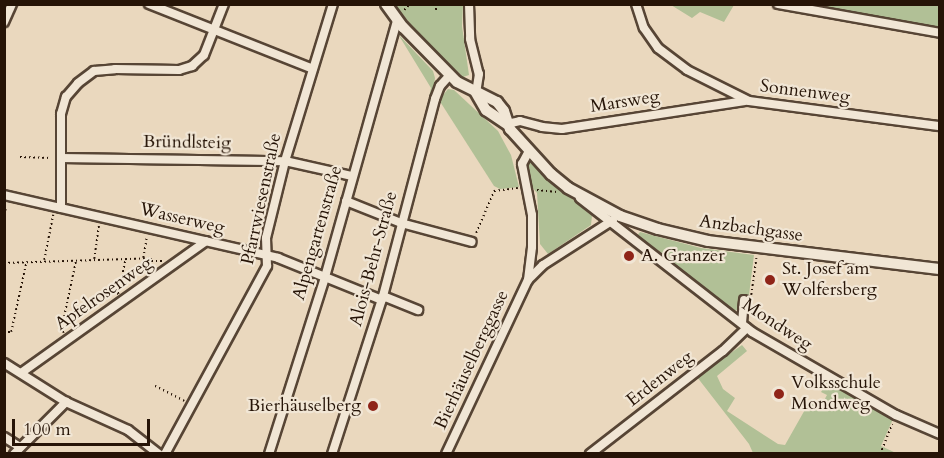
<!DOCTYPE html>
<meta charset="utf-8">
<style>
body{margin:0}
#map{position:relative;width:944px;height:458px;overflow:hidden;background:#ead8be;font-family:Cardo,serif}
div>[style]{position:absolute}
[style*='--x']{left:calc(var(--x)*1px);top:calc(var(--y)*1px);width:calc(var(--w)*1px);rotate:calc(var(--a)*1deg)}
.green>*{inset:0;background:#b1c096}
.path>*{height:1.5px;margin-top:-0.75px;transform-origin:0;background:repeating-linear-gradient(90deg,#261407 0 1.5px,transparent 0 4.5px)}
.roads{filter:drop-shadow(2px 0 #574535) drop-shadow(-2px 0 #574535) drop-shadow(0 2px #574535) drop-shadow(0 -2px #574535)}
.minor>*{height:8px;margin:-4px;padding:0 4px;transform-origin:4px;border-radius:4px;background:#f1e6d5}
.tertiary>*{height:10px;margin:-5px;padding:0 5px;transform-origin:5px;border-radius:5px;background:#f1e6d5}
.dots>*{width:16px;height:16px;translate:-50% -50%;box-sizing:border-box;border:3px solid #f1e6d5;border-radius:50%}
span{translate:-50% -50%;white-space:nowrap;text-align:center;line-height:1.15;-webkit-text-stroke:4.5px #f1e6d5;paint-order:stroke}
.street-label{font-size:18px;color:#261407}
.poi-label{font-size:18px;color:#261407}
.left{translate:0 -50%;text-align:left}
.right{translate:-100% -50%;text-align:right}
.frame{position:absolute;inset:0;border:6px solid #261407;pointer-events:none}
.scale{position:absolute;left:12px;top:419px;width:138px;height:27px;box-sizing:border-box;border:3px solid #261407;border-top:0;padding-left:8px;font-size:18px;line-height:21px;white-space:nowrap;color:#261407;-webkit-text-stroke:4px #f1e6d5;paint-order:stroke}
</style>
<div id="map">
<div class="green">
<div style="clip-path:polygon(395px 5px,463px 5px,462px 26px,469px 75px,463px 77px,416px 31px)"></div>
<div style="clip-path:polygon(671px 5px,734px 5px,724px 22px,700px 12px,692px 18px)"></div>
<div style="clip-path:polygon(791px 5px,939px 5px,939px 30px)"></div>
<div style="clip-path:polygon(398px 34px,433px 71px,435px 78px,432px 98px,429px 97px,431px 88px)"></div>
<div style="clip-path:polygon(448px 89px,454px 90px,498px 131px,511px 155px,519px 187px,500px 189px,494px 186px,439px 100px)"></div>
<div style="clip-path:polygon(528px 161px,592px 216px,591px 225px,548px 254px,540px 244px,537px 193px,532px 187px)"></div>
<div style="clip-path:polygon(640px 232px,701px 248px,754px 255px,749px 295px,740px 297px,737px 310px,731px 311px,637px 236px)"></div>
<div style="clip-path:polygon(742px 345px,747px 351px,717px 376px,723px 389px,735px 398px,727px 411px,778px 444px,785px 445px,811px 399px,822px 404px,827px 395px,821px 392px,826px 384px,825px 380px,893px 419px,881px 446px,896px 453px,753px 453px,749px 444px,697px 377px)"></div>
</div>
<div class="path">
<div style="--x:435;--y:4;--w:8;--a:76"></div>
<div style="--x:404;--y:10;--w:8;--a:-45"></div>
<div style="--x:20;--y:157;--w:31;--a:2"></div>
<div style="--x:537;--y:190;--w:20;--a:6"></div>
<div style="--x:4;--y:215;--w:9;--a:-77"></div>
<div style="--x:476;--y:233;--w:46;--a:-66.8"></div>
<div style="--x:494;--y:191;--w:24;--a:-7"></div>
<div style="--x:712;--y:251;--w:6;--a:99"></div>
<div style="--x:711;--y:257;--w:12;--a:-5"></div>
<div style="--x:723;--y:256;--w:4;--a:-45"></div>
<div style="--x:143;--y:258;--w:22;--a:-80"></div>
<div style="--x:94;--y:259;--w:34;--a:-82"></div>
<div style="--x:44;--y:260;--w:46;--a:-78.7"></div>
<div style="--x:4;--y:263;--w:147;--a:-1.9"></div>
<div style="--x:151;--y:258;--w:3;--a:90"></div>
<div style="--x:151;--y:261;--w:12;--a:0"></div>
<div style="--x:113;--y:293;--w:5;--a:11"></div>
<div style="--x:118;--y:294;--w:35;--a:-78"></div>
<div style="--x:751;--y:295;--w:37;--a:-82"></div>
<div style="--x:4;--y:332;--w:7;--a:0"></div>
<div style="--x:11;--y:332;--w:71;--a:-77.7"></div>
<div style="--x:63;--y:333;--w:11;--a:-75"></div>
<div style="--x:66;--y:322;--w:3;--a:-162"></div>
<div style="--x:63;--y:321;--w:62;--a:-78"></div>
<div style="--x:155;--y:386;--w:33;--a:27"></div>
<div style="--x:880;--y:454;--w:32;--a:-68"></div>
</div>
<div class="roads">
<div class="minor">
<div style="--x:149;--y:4;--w:176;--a:21.6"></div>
<div style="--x:469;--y:4;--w:35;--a:88"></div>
<div style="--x:470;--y:39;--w:36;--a:76"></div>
<div style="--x:479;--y:74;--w:19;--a:99"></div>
<div style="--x:636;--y:4;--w:25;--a:72"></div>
<div style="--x:644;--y:28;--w:24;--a:55"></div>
<div style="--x:658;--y:48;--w:36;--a:37"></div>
<div style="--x:687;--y:70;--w:69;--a:26.6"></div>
<div style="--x:749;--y:101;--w:193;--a:7.5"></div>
<div style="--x:778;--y:4;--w:165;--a:10.1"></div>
<div style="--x:4;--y:22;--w:20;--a:-66"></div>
<div style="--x:507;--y:124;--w:13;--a:-13"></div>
<div style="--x:520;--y:121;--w:23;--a:15"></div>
<div style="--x:542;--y:127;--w:20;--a:6"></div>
<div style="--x:562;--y:129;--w:185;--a:-8.7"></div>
<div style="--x:61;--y:158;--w:224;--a:0.8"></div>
<div style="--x:285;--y:161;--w:69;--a:12.6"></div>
<div style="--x:4;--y:195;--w:281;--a:12.9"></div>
<div style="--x:278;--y:258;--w:112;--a:22"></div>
<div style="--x:580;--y:198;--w:218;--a:37.9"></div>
<div style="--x:752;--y:332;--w:166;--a:30"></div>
<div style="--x:896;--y:415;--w:48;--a:23.4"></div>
<div style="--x:346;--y:201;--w:59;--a:21.8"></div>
<div style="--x:401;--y:223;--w:73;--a:15"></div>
<div style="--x:61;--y:208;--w:94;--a:-90"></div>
<div style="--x:61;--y:114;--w:18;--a:-74"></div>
<div style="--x:66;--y:97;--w:18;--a:-49"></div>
<div style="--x:78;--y:83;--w:20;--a:-37"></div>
<div style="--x:94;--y:71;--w:21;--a:-5"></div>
<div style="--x:115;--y:69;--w:64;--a:0.9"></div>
<div style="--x:179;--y:70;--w:14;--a:-17"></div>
<div style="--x:192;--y:66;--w:16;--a:-43"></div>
<div style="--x:204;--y:55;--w:55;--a:-68.6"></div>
<div style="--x:528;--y:280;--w:21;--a:-45"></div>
<div style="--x:543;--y:265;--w:83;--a:-32.7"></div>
<div style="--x:383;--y:296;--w:38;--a:22"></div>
<div style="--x:742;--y:323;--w:23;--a:-85"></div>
<div style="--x:4;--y:363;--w:73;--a:32.2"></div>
<div style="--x:66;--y:402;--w:68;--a:24.3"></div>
<div style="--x:128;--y:430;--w:39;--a:38"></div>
<div style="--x:21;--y:373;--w:227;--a:-35.5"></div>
<div style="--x:4;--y:437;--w:19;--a:32"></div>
<div style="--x:14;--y:454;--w:74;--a:-45"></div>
<div style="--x:165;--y:454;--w:214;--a:-61.5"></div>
<div style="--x:267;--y:266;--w:28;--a:-92"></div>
<div style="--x:266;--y:238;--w:79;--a:-76.1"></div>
<div style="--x:285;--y:161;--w:164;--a:-73"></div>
<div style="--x:269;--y:454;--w:186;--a:-72.4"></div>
<div style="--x:325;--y:277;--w:266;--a:-74.3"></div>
<div style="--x:332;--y:454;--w:166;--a:-72.1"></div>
<div style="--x:383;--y:296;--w:204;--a:-75.2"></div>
<div style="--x:435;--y:99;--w:14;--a:-69"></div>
<div style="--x:440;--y:86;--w:15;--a:-48"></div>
<div style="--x:446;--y:454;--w:192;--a:-64.8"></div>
<div style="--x:528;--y:280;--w:33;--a:-83"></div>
<div style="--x:532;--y:247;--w:32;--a:-90"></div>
<div style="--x:532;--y:215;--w:52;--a:-101.1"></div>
<div style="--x:522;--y:164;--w:15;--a:-62"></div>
<div style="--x:590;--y:454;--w:168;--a:-37.8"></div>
<div style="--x:723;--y:351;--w:33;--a:-44"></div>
</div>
<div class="tertiary">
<div style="--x:386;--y:4;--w:29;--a:54"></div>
<div style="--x:403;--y:27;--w:77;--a:45.5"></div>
<div style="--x:457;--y:82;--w:45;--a:26.6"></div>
<div style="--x:497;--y:102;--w:11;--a:52"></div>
<div style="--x:504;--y:111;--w:19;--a:72"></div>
<div style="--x:510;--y:129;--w:61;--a:47.7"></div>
<div style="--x:551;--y:174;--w:22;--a:39"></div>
<div style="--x:568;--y:188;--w:59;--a:28.3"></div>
<div style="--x:620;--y:216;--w:40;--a:18.9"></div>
<div style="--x:658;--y:229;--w:51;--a:13.5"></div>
<div style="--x:708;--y:241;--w:234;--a:6.9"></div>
<div style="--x:476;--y:93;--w:20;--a:60"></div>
<div style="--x:486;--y:110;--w:25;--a:34"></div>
</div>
</div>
<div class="dots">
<div style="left:629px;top:256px;background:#8f2418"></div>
<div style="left:770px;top:280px;background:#8f2418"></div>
<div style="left:779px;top:394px;background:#8f2418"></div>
<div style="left:373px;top:406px;background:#8f2418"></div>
</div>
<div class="street-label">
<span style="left:805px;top:92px;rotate:7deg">Sonnenweg</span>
<span style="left:625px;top:102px;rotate:-9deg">Marsweg</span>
<span style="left:187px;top:143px;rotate:1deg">Bründlsteig</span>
<span style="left:262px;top:199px;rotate:-78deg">Pfarrwiesenstraße</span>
<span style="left:182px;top:219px;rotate:13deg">Wasserweg</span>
<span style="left:751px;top:229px;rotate:8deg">Anzbachgasse</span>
<span style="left:318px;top:233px;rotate:-74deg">Alpengartenstraße</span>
<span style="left:374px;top:259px;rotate:-75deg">Alois-Behr-Straße</span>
<span style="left:104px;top:294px;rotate:-35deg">Apfelrosenweg</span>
<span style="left:777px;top:325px;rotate:33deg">Mondweg</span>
<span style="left:472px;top:360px;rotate:-65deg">Bierhäuselberggasse</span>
<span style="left:660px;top:379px;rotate:-38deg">Erdenweg</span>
</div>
<div class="poi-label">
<span class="left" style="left:641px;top:256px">A. Granzer</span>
<span class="left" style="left:782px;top:280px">St. Josef am<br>Wolfersberg</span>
<span class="left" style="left:791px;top:394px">Volksschule<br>Mondweg</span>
<span class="right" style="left:361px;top:406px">Bierhäuselberg</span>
</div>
<div class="frame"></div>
<div class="scale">100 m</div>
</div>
